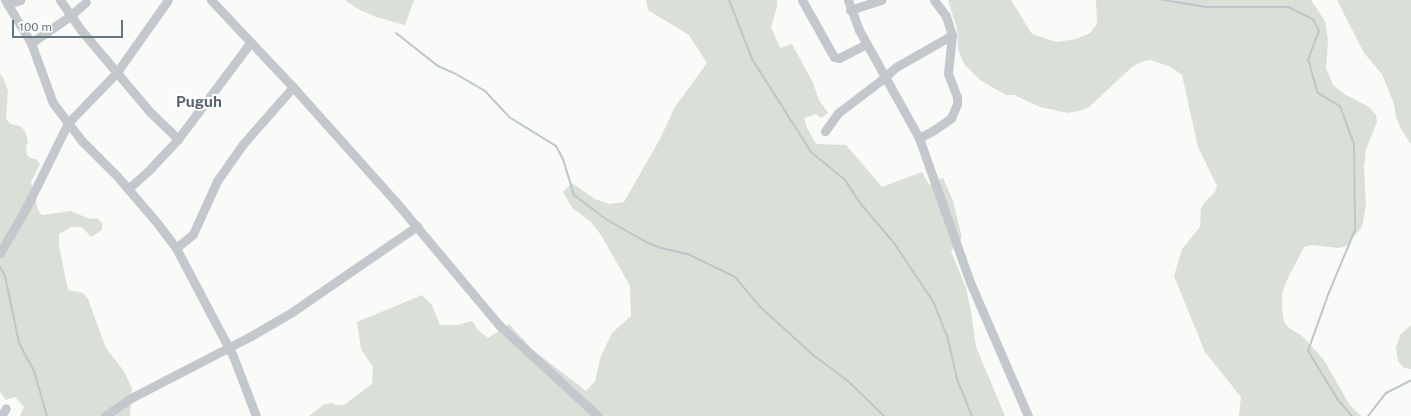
<!DOCTYPE html>
<style>
body{margin:0}
#map{position:relative;width:1411px;height:416px;overflow:hidden;background:#fafaf8;font-family:"Public Sans",sans-serif}
div>[style]{position:absolute}
[style*='--x']{left:calc(var(--x)*1px);top:calc(var(--y)*1px);width:calc(var(--w)*1px);rotate:calc(var(--a)*1deg)}
.green>*{inset:0;background:#dadfd7}
.stream>*{height:2px;margin:-1px;padding:0 1px;transform-origin:1px;border-radius:1px;background:#bbc7cb}
.minor>*{height:9px;margin:-4.5px;padding:0 4.5px;transform-origin:4.5px;border-radius:4.5px;background:#c3c8cc}
span{translate:-50% -50%;white-space:nowrap;text-align:center;line-height:1.15;-webkit-text-stroke:4px #fff;paint-order:stroke}
.quarter-label{font-size:15px;color:#57646e;font-weight:700}
.scale{position:absolute;left:12px;top:20px;width:111px;height:18px;box-sizing:border-box;border:2px solid #657683;border-top:0;padding-left:5px;font-size:12px;line-height:14px;white-space:nowrap;color:#657683;-webkit-text-stroke:3px #fff;paint-order:stroke}
</style>
<div id="map">
<div class="green">
<div style="clip-path:polygon(345px 0,414px 0,405px 25px,376px 17px,358px 9px)"></div>
<div style="clip-path:polygon(646px 0,777px 0,777px 7px,771px 27px,780px 48px,792px 44px,813px 83px,819px 100px,828px 113px,821px 118px,816px 114px,804px 118px,807px 128px,816px 144px,846px 145px,882px 187px,922px 172px,929px 185px,943px 178px,953px 201px,962px 238px,951px 251px,966px 288px,971px 311px,976px 347px,1005px 416px,309px 416px,323px 405px,331px 403px,337px 405px,344px 405px,372px 384px,373px 367px,361px 349px,357px 322px,422px 295px,432px 305px,440px 325px,458px 325px,472px 321px,478px 330px,488px 338px,509px 324px,532px 349px,586px 391px,595px 381px,601px 356px,612px 333px,631px 316px,630px 286px,601px 235px,590px 221px,572px 208px,563px 192px,572px 183px,595px 199px,609px 204px,624px 202px,660px 139px,675px 107px,707px 63px,689px 35px,648px 10px)"></div>
<div style="clip-path:polygon(948px 0,1011px 0,1032px 34px,1056px 42px,1076px 39px,1090px 33px,1097px 24px,1096px 0,1311px 0,1325px 21px,1328px 41px,1326px 68px,1333px 85px,1344px 94px,1369px 107px,1376px 115px,1377px 122px,1366px 149px,1364px 168px,1366px 205px,1362px 227px,1346px 246px,1339px 248px,1311px 245px,1304px 247px,1287px 280px,1282px 294px,1282px 309px,1284px 322px,1289px 328px,1302px 336px,1324px 360px,1349px 404px,1361px 416px,1239px 416px,1241px 397px,1205px 352px,1174px 276px,1182px 249px,1200px 227px,1201px 208px,1205px 202px,1215px 192px,1217px 186px,1198px 147px,1182px 75px,1171px 67px,1151px 60px,1144px 61px,1132px 67px,1089px 107px,1082px 110px,1068px 113px,1040px 107px,1014px 95px,1006px 95px,980px 80px,964px 64px,958px 49px,957px 29px)"></div>
<div style="clip-path:polygon(1337px 0,1411px 0,1411px 144px,1401px 129px,1396px 117px,1394px 104px,1382px 74px,1364px 53px)"></div>
<div style="clip-path:polygon(0 74px,3px 77px,8px 91px,6px 118px,10px 124px,20px 126px,25px 131px,28px 141px,26px 148px,27px 155px,30px 158px,36px 159px,40px 164px,31px 182px,38px 210px,42px 215px,71px 211px,90px 219px,97px 218px,102px 223px,102px 230px,91px 237px,82px 227px,72px 227px,59px 234px,59px 246px,68px 290px,83px 293px,88px 299px,106px 348px,123px 370px,132px 388px,130px 416px,20px 416px,24px 407px,15px 397px,6px 400px,0 392px)"></div>
<div style="clip-path:polygon(1411px 325px,1411px 369px,1404px 368px,1398px 361px,1396px 348px,1400px 335px)"></div>
</div>
<div class="stream">
<div style="--x:729;--y:0;--w:63;--a:68.7"></div>
<div style="--x:752;--y:59;--w:110;--a:57.6"></div>
<div style="--x:811;--y:152;--w:44;--a:39.5"></div>
<div style="--x:845;--y:180;--w:27;--a:57"></div>
<div style="--x:860;--y:203;--w:52;--a:49.6"></div>
<div style="--x:894;--y:243;--w:70;--a:56.1"></div>
<div style="--x:933;--y:301;--w:37;--a:68"></div>
<div style="--x:947;--y:335;--w:45;--a:77.2"></div>
<div style="--x:957;--y:379;--w:40;--a:68"></div>
<div style="--x:1163;--y:0;--w:44;--a:9.2"></div>
<div style="--x:1206;--y:7;--w:82;--a:0"></div>
<div style="--x:1288;--y:7;--w:28;--a:26"></div>
<div style="--x:1313;--y:19;--w:13;--a:63"></div>
<div style="--x:1319;--y:31;--w:30;--a:111"></div>
<div style="--x:1308;--y:59;--w:35;--a:74"></div>
<div style="--x:1318;--y:93;--w:26;--a:31"></div>
<div style="--x:1340;--y:106;--w:40;--a:69.8"></div>
<div style="--x:1354;--y:144;--w:86;--a:89.3"></div>
<div style="--x:1355;--y:230;--w:70;--a:112.6"></div>
<div style="--x:1328;--y:295;--w:59;--a:109.7"></div>
<div style="--x:1308;--y:351;--w:57;--a:58.5"></div>
<div style="--x:1338;--y:400;--w:21;--a:49"></div>
<div style="--x:396;--y:33;--w:53;--a:38.2"></div>
<div style="--x:438;--y:66;--w:17;--a:24"></div>
<div style="--x:454;--y:73;--w:36;--a:30"></div>
<div style="--x:485;--y:91;--w:35;--a:47"></div>
<div style="--x:509;--y:117;--w:55;--a:31.7"></div>
<div style="--x:556;--y:146;--w:15;--a:62"></div>
<div style="--x:563;--y:159;--w:38;--a:73"></div>
<div style="--x:574;--y:195;--w:41;--a:37.1"></div>
<div style="--x:607;--y:220;--w:47;--a:29.3"></div>
<div style="--x:648;--y:243;--w:14;--a:21"></div>
<div style="--x:661;--y:248;--w:28;--a:13"></div>
<div style="--x:688;--y:254;--w:52;--a:26.1"></div>
<div style="--x:735;--y:277;--w:38;--a:50"></div>
<div style="--x:759;--y:306;--w:73;--a:42.2"></div>
<div style="--x:813;--y:355;--w:44;--a:36.6"></div>
<div style="--x:848;--y:381;--w:50;--a:44.2"></div>
<div style="--x:0;--y:267;--w:10;--a:61"></div>
<div style="--x:5;--y:276;--w:68;--a:78.2"></div>
<div style="--x:19;--y:343;--w:32;--a:62"></div>
<div style="--x:34;--y:371;--w:47;--a:73.9"></div>
<div style="--x:1368;--y:416;--w:29;--a:-52"></div>
<div style="--x:1386;--y:393;--w:28;--a:-27"></div>
</div>
<div class="minor">
<div style="--x:5;--y:0;--w:50;--a:58.8"></div>
<div style="--x:31;--y:43;--w:64;--a:69.9"></div>
<div style="--x:53;--y:103;--w:48;--a:52.7"></div>
<div style="--x:82;--y:141;--w:49;--a:45"></div>
<div style="--x:117;--y:176;--w:63;--a:49.5"></div>
<div style="--x:158;--y:224;--w:30;--a:53"></div>
<div style="--x:176;--y:248;--w:122;--a:62.2"></div>
<div style="--x:233;--y:356;--w:64;--a:69"></div>
<div style="--x:60;--y:0;--w:37;--a:55"></div>
<div style="--x:81;--y:30;--w:107;--a:49.9"></div>
<div style="--x:150;--y:112;--w:39;--a:44"></div>
<div style="--x:211;--y:0;--w:120;--a:46.7"></div>
<div style="--x:293;--y:87;--w:153;--a:48.2"></div>
<div style="--x:395;--y:201;--w:162;--a:50"></div>
<div style="--x:499;--y:325;--w:134;--a:42.6"></div>
<div style="--x:802;--y:0;--w:65;--a:60.7"></div>
<div style="--x:834;--y:57;--w:5;--a:11"></div>
<div style="--x:839;--y:58;--w:31;--a:-27"></div>
<div style="--x:848;--y:0;--w:32;--a:70"></div>
<div style="--x:859;--y:30;--w:124;--a:60.9"></div>
<div style="--x:919;--y:138;--w:153;--a:70.5"></div>
<div style="--x:970;--y:282;--w:146;--a:66.6"></div>
<div style="--x:8;--y:4;--w:13;--a:-18"></div>
<div style="--x:850;--y:10;--w:33;--a:-18"></div>
<div style="--x:31;--y:43;--w:47;--a:-34.7"></div>
<div style="--x:70;--y:16;--w:21;--a:-41"></div>
<div style="--x:825;--y:131;--w:22;--a:-54"></div>
<div style="--x:838;--y:113;--w:53;--a:-37.3"></div>
<div style="--x:880;--y:81;--w:21;--a:-41"></div>
<div style="--x:896;--y:67;--w:64;--a:-29.7"></div>
<div style="--x:919;--y:138;--w:17;--a:-28"></div>
<div style="--x:934;--y:130;--w:21;--a:-35"></div>
<div style="--x:951;--y:118;--w:15;--a:-67"></div>
<div style="--x:957;--y:104;--w:7;--a:-90"></div>
<div style="--x:957;--y:97;--w:26;--a:-111"></div>
<div style="--x:948;--y:73;--w:38;--a:-84"></div>
<div style="--x:952;--y:35;--w:20;--a:-108"></div>
<div style="--x:946;--y:16;--w:20;--a:-127"></div>
<div style="--x:128;--y:189;--w:31;--a:-42"></div>
<div style="--x:151;--y:168;--w:40;--a:-47"></div>
<div style="--x:178;--y:139;--w:120;--a:-53.1"></div>
<div style="--x:176;--y:248;--w:22;--a:-39"></div>
<div style="--x:193;--y:234;--w:58;--a:-65.6"></div>
<div style="--x:217;--y:181;--w:45;--a:-54.9"></div>
<div style="--x:243;--y:144;--w:76;--a:-48.7"></div>
<div style="--x:0;--y:253;--w:52;--a:-60"></div>
<div style="--x:26;--y:208;--w:95;--a:-63.7"></div>
<div style="--x:68;--y:123;--w:71;--a:-46.1"></div>
<div style="--x:117;--y:72;--w:88;--a:-54.7"></div>
<div style="--x:1;--y:416;--w:9;--a:-58"></div>
<div style="--x:105;--y:416;--w:32;--a:-35"></div>
<div style="--x:131;--y:398;--w:135;--a:-27.3"></div>
<div style="--x:251;--y:336;--w:48;--a:-30.3"></div>
<div style="--x:292;--y:312;--w:152;--a:-34.5"></div>
</div>
<div class="quarter-label">
<span style="left:199px;top:102px">Puguh</span>
</div>
<div class="scale">100 m</div>
</div>
